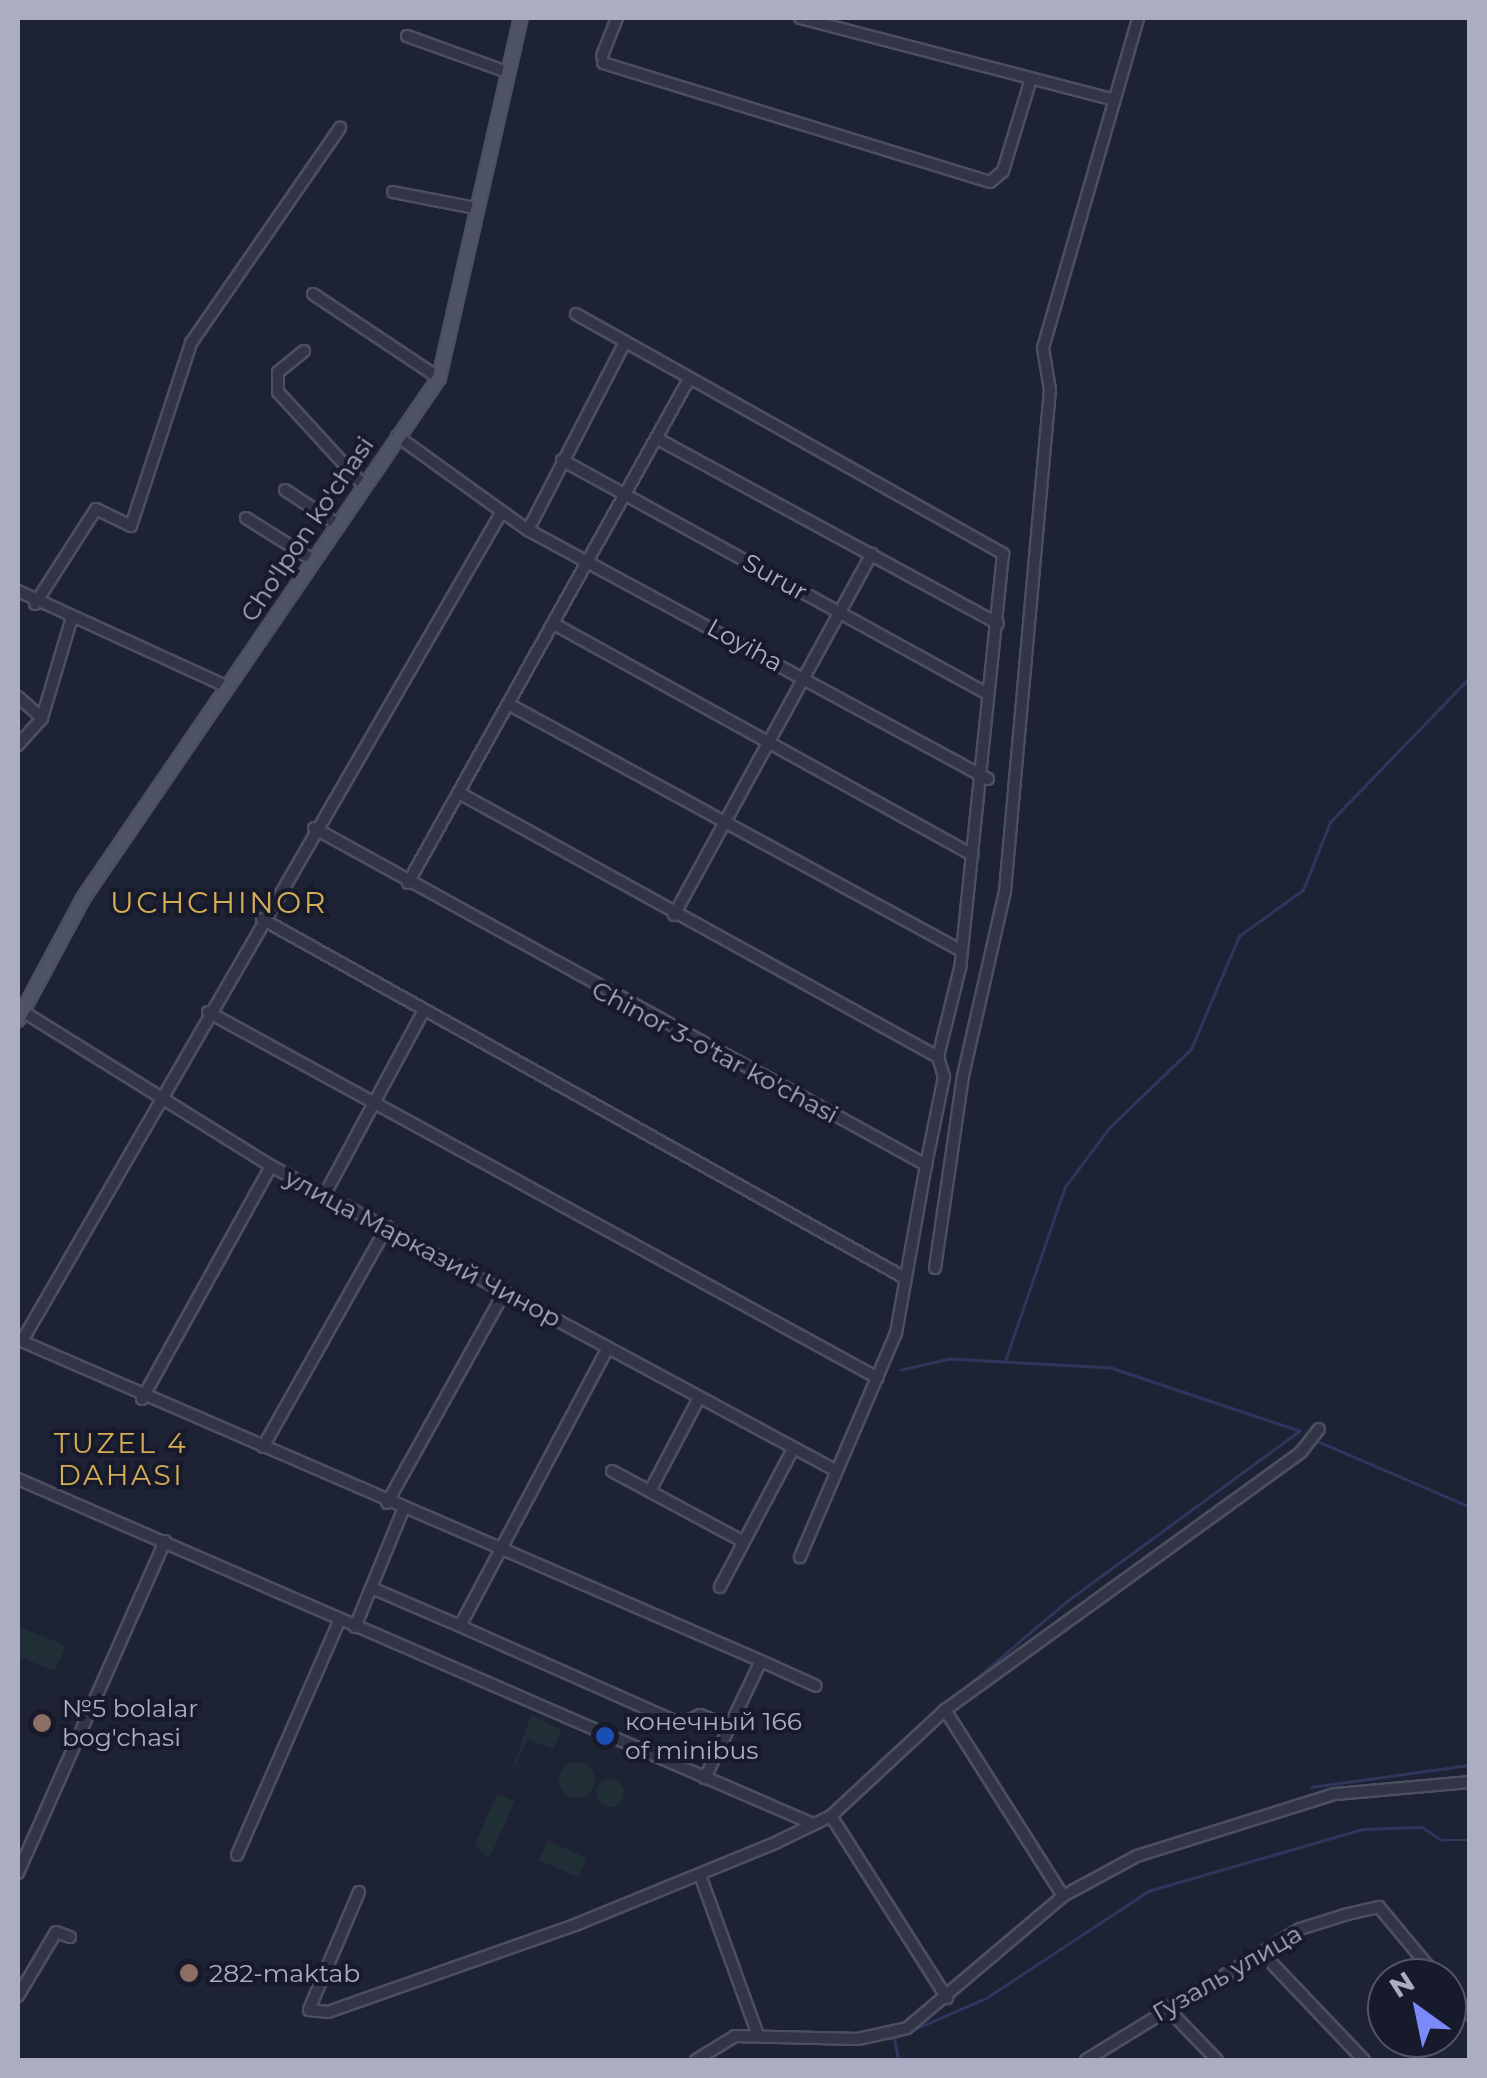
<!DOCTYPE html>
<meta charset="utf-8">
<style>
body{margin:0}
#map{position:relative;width:1487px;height:2078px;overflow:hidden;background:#1e2235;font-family:Montserrat,sans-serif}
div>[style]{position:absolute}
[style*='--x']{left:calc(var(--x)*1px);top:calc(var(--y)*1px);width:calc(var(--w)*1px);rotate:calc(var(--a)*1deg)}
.green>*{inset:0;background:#202e36;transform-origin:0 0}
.round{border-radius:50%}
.stream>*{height:2.5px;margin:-1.25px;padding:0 1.25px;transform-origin:1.25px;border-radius:1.25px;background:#2f365b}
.roads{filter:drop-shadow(2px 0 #4c4f61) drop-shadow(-2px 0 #4c4f61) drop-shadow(0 2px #4c4f61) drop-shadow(0 -2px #4c4f61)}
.minor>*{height:10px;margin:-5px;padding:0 5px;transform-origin:5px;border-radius:5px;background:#313546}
.major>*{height:12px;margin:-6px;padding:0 6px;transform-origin:6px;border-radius:6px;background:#4f5366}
.dots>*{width:28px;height:28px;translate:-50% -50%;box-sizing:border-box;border:5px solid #171a2a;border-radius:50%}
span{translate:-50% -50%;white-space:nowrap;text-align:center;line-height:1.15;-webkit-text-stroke:8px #171a2a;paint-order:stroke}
.street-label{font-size:25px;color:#abaec3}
.poi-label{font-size:25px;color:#abaec3}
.left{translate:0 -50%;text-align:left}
.neighbourhood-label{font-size:28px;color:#d4ad55;letter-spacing:2.5px}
.quarter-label{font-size:30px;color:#d4ad55;letter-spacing:2.5px}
.frame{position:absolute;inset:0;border:20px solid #abaec3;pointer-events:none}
.north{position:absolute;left:1367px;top:1958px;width:100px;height:100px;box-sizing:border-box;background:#171a2a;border:2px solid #525567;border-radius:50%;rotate:327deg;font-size:28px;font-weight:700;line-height:40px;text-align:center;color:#abaec3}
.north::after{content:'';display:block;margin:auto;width:35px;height:45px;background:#7a8af9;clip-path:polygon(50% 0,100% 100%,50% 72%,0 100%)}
</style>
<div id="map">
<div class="green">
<div style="clip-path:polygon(18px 1626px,66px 1646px,55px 1671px,18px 1656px)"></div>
<div style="clip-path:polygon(531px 1714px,562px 1731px,553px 1749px,527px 1739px,507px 1785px)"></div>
<div class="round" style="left:559px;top:1762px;width:36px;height:36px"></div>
<div class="round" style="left:596px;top:1779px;width:28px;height:28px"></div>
<div style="clip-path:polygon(497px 1794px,515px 1801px,489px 1859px,475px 1844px)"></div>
<div style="left:547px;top:1841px;width:43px;height:21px;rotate:23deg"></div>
</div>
<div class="stream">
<div style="--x:1005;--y:1361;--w:184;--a:-71"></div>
<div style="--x:1065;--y:1187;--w:74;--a:-53.3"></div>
<div style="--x:1109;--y:1128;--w:114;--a:-43.9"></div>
<div style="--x:1191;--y:1049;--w:123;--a:-67"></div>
<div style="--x:1239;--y:936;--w:79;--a:-35.7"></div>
<div style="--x:1303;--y:890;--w:73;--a:-68.3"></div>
<div style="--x:1330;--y:822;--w:202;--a:-46"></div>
<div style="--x:1317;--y:1441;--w:167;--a:23.3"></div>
<div style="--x:878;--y:1762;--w:248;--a:-40.4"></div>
<div style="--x:1067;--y:1601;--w:288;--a:-36.2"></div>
<div style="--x:1299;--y:1431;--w:198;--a:-161.5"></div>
<div style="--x:1111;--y:1368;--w:161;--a:-176.8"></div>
<div style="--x:950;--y:1359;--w:50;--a:167.3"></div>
<div style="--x:1311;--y:1787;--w:161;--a:-7.9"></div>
<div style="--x:817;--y:2043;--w:76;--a:-3.8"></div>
<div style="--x:898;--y:2060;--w:22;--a:-100"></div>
<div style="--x:894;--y:2038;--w:100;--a:-23.5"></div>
<div style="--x:986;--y:1998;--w:194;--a:-33.4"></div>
<div style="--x:1148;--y:1891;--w:224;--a:-16.1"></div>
<div style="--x:1363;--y:1829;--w:59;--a:-1.9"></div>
<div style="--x:1422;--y:1827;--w:23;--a:34"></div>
<div style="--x:1441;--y:1840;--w:29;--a:0"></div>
</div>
<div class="roads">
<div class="minor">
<div style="--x:800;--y:18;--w:325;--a:14.6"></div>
<div style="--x:407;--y:36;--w:106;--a:19.8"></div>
<div style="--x:602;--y:56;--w:41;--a:-68.5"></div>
<div style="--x:603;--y:63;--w:405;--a:17.1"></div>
<div style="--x:990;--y:182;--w:17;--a:-40"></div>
<div style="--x:1003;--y:171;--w:93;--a:-73.1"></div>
<div style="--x:393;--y:192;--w:84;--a:11"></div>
<div style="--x:313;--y:294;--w:151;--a:33.7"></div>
<div style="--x:576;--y:314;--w:490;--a:29.3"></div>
<div style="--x:1003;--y:554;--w:416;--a:95.9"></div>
<div style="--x:960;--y:968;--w:92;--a:103.9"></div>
<div style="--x:304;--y:351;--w:33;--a:141"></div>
<div style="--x:278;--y:372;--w:20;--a:90"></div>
<div style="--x:278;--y:392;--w:127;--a:47.5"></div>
<div style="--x:397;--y:436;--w:161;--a:35.7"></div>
<div style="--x:528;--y:530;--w:523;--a:28.43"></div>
<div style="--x:656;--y:438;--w:389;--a:28.5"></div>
<div style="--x:562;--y:460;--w:486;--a:28.8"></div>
<div style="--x:285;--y:490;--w:62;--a:33.2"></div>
<div style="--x:246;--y:518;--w:79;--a:32.1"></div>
<div style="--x:528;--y:530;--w:207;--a:-62.7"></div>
<div style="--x:18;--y:591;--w:231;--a:24.6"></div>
<div style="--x:35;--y:604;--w:113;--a:-57.3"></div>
<div style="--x:96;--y:509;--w:39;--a:26"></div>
<div style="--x:131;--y:526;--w:193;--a:-71.8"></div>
<div style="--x:191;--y:343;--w:262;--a:-55.3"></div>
<div style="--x:554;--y:624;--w:478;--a:28.9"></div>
<div style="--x:18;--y:697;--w:32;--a:41"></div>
<div style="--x:510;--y:705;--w:512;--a:28.57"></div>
<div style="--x:18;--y:745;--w:36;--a:-48"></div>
<div style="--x:42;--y:718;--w:101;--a:-73.4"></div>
<div style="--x:461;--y:794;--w:545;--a:28.87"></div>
<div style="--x:938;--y:1057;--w:21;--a:73"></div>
<div style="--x:944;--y:1077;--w:90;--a:101.6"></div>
<div style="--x:314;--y:828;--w:699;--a:28.84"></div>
<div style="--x:926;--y:1165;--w:171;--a:100.1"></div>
<div style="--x:896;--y:1333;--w:244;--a:113.2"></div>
<div style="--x:408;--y:883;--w:575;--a:-60.85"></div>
<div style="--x:674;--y:915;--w:412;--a:-61.3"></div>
<div style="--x:262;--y:919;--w:736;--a:29.18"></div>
<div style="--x:22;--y:1011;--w:293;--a:31.9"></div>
<div style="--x:271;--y:1166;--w:638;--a:28.33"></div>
<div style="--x:208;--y:1012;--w:763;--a:28.65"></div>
<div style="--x:325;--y:1194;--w:207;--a:-61.7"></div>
<div style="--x:935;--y:1268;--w:194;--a:-81.7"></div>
<div style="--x:963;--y:1076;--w:190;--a:-77.2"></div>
<div style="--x:1005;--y:891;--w:503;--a:-84.87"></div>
<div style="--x:1050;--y:390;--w:43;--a:-99.5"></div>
<div style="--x:1043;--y:348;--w:343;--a:-73.9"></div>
<div style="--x:19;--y:1340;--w:808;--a:23.39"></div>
<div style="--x:761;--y:1661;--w:130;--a:115.6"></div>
<div style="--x:22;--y:1341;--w:957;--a:-59.95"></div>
<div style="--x:142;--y:1399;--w:266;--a:-61"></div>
<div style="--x:263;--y:1447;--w:253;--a:-60.6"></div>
<div style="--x:612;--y:1471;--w:148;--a:28.3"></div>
<div style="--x:18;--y:1479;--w:867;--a:23.46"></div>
<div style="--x:650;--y:1491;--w:105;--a:-62.2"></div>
<div style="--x:387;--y:1503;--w:240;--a:-60.9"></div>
<div style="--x:720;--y:1587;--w:156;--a:-62.1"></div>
<div style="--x:374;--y:1589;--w:94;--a:23.3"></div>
<div style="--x:460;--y:1626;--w:315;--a:-62"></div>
<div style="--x:460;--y:1626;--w:242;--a:23.9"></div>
<div style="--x:681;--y:1724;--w:21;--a:-25"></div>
<div style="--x:700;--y:1715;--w:34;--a:21"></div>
<div style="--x:355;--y:1627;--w:126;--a:-67.7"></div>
<div style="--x:761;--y:1661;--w:60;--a:24.4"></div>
<div style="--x:945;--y:1710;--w:220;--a:57.6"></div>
<div style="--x:831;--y:1816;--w:216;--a:57.5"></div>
<div style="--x:237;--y:1855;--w:255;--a:-66.4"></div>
<div style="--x:18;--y:1873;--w:363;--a:-66.1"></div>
<div style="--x:700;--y:1875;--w:170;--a:70.1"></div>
<div style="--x:359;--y:1892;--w:128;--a:113"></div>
<div style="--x:309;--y:2010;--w:19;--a:6"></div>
<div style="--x:328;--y:2012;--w:262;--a:-19.4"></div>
<div style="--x:575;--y:1925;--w:218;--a:-22.3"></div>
<div style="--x:777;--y:1842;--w:60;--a:-25.7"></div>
<div style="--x:831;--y:1816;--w:156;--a:-42.9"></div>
<div style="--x:945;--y:1710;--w:440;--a:-35.9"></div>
<div style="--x:1301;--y:1452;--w:29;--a:-52"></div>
<div style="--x:1262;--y:1953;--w:148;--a:46.4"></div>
<div style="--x:1447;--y:1988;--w:35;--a:50"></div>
<div style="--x:18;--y:1996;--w:74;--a:-59.3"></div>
<div style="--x:56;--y:1932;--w:15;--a:20"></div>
<div style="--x:1165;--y:2006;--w:75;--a:46.1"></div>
<div style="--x:696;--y:2060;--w:46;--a:-31.6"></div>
<div style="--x:735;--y:2036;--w:123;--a:1.4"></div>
<div style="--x:858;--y:2039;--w:50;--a:-12.7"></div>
<div style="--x:907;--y:2028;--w:204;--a:-40.2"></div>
<div style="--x:1063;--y:1896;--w:84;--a:-28.4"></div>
<div style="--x:1137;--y:1856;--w:207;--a:-17.4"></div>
<div style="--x:1335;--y:1794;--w:136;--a:-5.1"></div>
<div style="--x:1086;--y:2060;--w:251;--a:-31.5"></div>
<div style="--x:1300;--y:1929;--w:50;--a:-17.4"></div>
<div style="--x:1348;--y:1914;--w:32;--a:-13"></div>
<div style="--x:1379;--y:1907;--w:92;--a:50.3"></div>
</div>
<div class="major">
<div style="--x:18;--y:1020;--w:140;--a:-61.8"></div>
<div style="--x:84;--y:897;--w:629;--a:-55.63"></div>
<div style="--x:439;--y:378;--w:369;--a:-77.2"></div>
</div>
</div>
<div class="dots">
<div style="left:42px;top:1723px;background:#8d6e63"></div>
<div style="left:605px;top:1736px;background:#1a4fb4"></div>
<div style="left:189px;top:1973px;background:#8d6e63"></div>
</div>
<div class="street-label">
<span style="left:307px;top:529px;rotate:-56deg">Cho'lpon ko'chasi</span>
<span style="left:775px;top:577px;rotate:29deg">Surur</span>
<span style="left:745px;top:645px;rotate:29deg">Loyiha</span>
<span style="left:715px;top:1052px;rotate:28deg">Chinor 3-o'tar ko'chasi</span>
<span style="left:423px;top:1248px;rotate:28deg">улица Марказий Чинор</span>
<span style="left:1227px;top:1973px;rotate:-30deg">Гузаль улица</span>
</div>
<div class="poi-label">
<span class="left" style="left:62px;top:1723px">№5 bolalar<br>bog'chasi</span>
<span class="left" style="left:625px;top:1736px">конечный 166<br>of minibus</span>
<span class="left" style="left:209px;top:1973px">282-maktab</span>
</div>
<div class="neighbourhood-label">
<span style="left:121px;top:1459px">TUZEL 4<br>DAHASI</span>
</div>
<div class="quarter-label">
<span style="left:219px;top:903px">UCHCHINOR</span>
</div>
<div class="frame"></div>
<div class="north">N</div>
</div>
